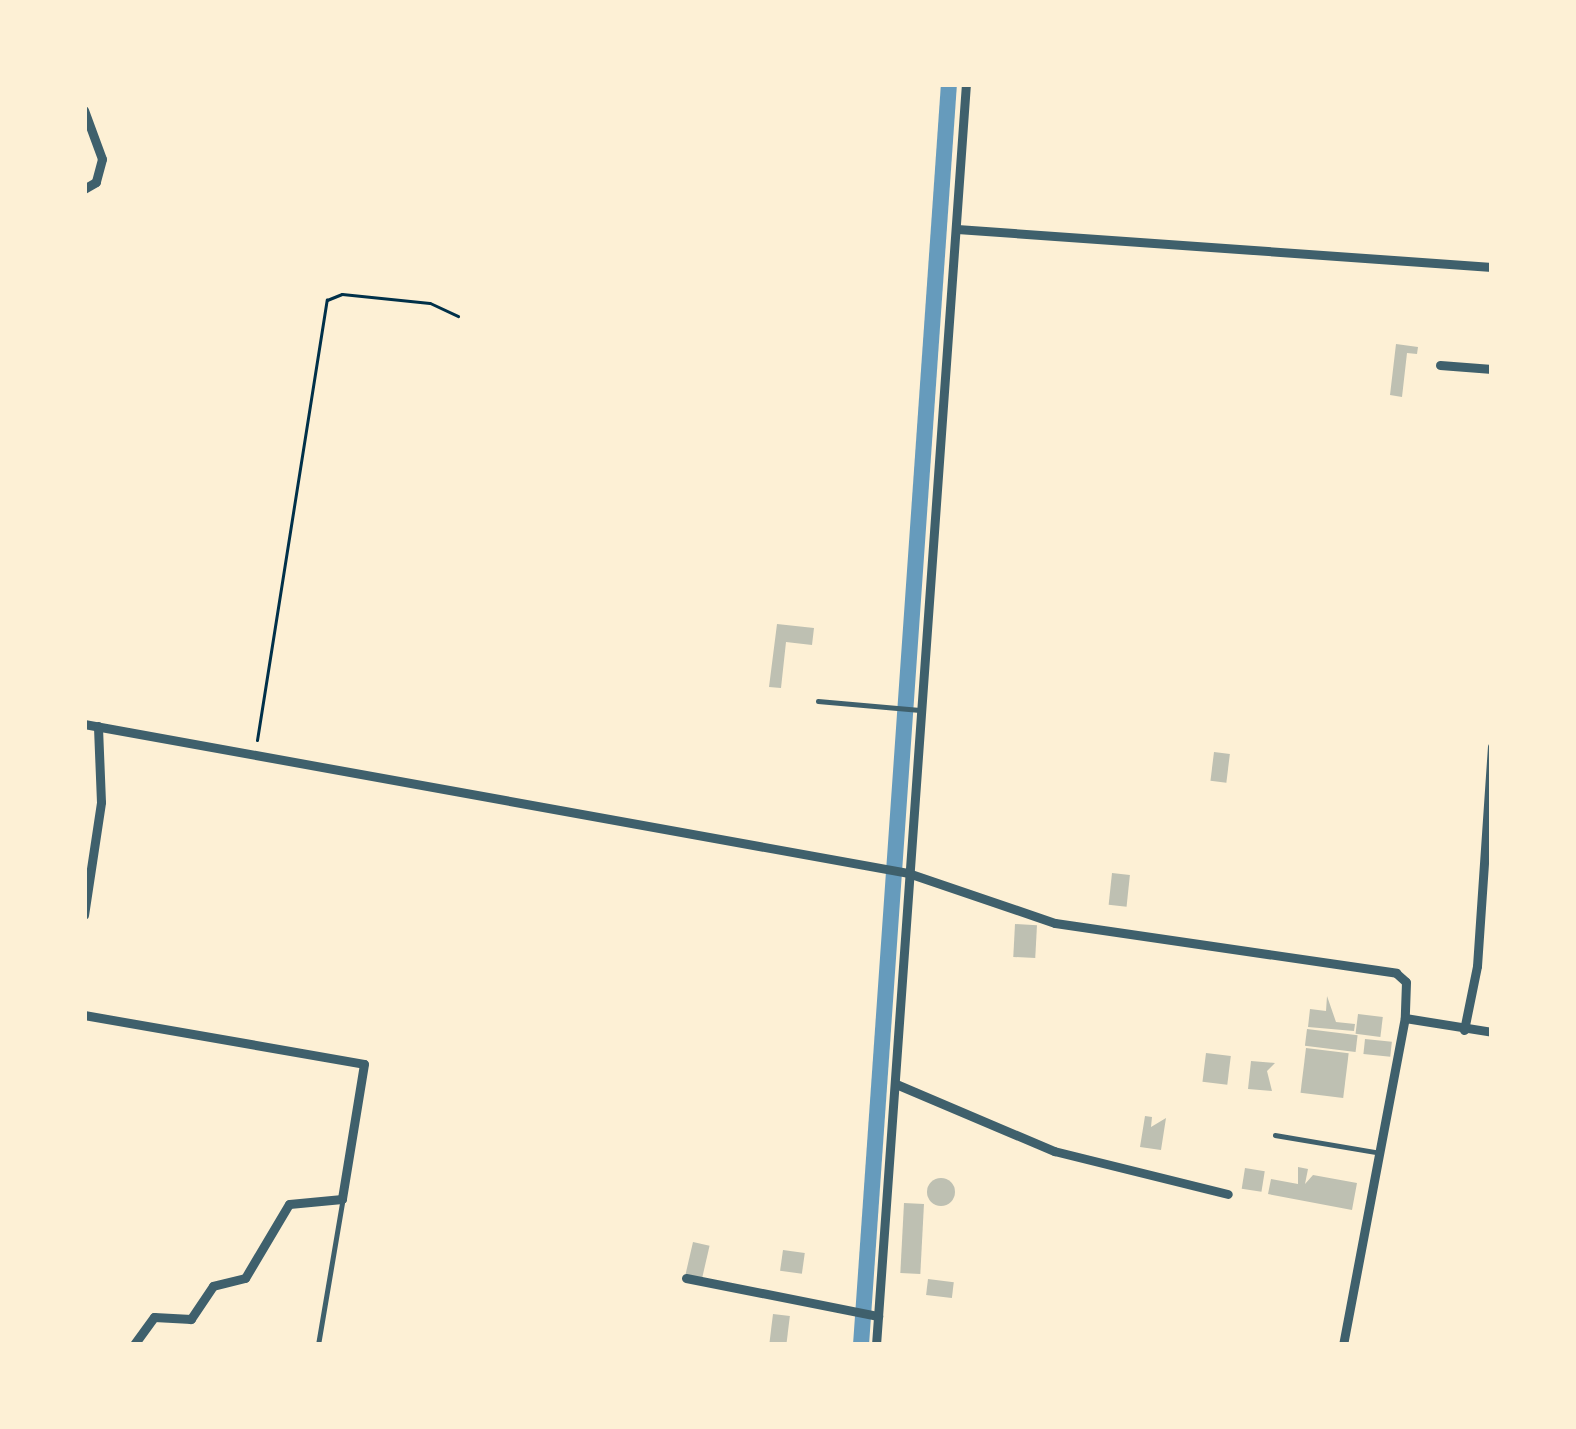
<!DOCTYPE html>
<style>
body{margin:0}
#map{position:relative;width:1576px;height:1429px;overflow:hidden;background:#fdf0d5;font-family:"Source Sans 3",sans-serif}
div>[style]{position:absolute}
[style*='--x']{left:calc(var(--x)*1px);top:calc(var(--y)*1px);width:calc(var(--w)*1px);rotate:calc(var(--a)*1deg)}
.canal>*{height:16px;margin:-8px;padding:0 8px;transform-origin:8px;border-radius:8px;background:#669bbc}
.building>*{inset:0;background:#bec0b2;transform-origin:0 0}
.round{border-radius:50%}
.path>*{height:3px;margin:-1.5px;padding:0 1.5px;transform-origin:1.5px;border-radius:1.5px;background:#003049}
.service>*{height:4.5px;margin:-2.25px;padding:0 2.25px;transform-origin:2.25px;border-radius:2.25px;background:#3f606c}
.minor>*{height:9px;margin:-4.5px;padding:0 4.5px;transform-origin:4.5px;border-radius:4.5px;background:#3f606c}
span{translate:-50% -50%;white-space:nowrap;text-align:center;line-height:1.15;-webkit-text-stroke:12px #fdf0d5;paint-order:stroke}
.frame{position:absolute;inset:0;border:87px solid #fdf0d5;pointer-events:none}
</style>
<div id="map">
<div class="canal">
<div style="--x:861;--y:1345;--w:1264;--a:-86.01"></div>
</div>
<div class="building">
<div style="clip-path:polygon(1396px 344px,1418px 347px,1417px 354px,1407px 353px,1402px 397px,1390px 395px)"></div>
<div style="clip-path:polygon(777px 624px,814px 628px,812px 645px,786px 642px,781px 688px,769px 687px)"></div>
<div style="left:1214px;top:752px;width:16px;height:29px;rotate:7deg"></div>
<div style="left:1112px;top:873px;width:18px;height:32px;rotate:6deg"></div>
<div style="left:1015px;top:924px;width:22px;height:33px;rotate:3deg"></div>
<div style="clip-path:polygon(1327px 996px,1336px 1022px,1355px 1024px,1354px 1031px,1308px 1027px,1310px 1009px,1326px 1011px)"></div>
<div style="left:1358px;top:1014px;width:25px;height:20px;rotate:7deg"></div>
<div style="left:1307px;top:1029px;width:51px;height:17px;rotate:7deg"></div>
<div style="left:1365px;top:1039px;width:27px;height:15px;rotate:6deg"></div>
<div style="left:1306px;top:1048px;width:43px;height:45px;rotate:7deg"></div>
<div style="left:1206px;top:1053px;width:25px;height:29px;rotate:7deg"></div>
<div style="clip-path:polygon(1251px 1061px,1275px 1063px,1267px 1071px,1272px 1091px,1248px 1089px)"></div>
<div style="clip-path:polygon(1145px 1116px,1152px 1117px,1151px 1127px,1166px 1118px,1161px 1150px,1140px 1147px)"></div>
<div style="clip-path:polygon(1298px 1167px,1308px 1169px,1305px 1184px,1313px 1175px,1357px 1183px,1352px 1210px,1268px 1194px,1271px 1179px,1298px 1184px)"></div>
<div style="left:1245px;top:1168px;width:20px;height:21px;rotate:9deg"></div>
<div class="round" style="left:927px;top:1178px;width:28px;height:28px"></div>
<div style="left:904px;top:1203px;width:20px;height:70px;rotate:3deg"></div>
<div style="left:693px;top:1242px;width:17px;height:33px;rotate:13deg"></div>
<div style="left:783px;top:1250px;width:22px;height:21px;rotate:8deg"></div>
<div style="left:928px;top:1279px;width:26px;height:16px;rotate:7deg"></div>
<div style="left:773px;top:1314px;width:17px;height:31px;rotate:7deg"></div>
</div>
<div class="path">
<div style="--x:257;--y:740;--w:446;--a:-81"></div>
<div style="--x:327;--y:300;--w:16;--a:-22"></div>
<div style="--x:342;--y:294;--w:88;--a:5.8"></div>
<div style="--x:430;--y:303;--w:31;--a:25"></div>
</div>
<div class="service">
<div style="--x:818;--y:701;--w:102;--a:5"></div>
<div style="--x:1275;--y:1135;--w:102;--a:9.6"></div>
<div style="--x:318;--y:1345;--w:144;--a:-80.4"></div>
</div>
<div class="minor">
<div style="--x:84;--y:110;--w:52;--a:69.8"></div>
<div style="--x:102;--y:159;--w:24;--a:105"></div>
<div style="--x:96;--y:182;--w:14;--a:150"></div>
<div style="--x:957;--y:229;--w:536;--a:4.06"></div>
<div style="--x:1440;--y:365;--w:52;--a:4.4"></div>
<div style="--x:84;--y:724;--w:837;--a:10.25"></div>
<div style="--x:908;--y:873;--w:155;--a:18.8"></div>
<div style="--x:1055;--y:923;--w:345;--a:8.3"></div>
<div style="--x:1396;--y:973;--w:13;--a:42"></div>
<div style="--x:1406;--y:982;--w:36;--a:92"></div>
<div style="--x:1405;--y:1018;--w:88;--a:9.1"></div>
<div style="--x:84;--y:915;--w:114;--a:-81.4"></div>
<div style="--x:101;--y:802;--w:76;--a:-92.3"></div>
<div style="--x:84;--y:1015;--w:284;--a:9.9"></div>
<div style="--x:364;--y:1064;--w:137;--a:99.3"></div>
<div style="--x:342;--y:1199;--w:53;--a:174.6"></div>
<div style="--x:289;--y:1204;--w:86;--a:120.7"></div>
<div style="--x:245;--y:1278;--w:33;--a:166"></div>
<div style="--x:213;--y:1286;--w:40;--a:124"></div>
<div style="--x:191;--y:1319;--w:37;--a:-177"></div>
<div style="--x:154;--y:1317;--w:34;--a:126"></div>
<div style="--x:1464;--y:1030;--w:65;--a:-78.5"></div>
<div style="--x:1477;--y:966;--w:220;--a:-86.1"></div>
<div style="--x:896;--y:1084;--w:172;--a:23"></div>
<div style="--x:1054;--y:1151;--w:179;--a:13.9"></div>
<div style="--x:686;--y:1278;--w:196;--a:11.2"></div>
<div style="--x:876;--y:1345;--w:1264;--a:-85.92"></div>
<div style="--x:1343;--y:1345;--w:333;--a:-79.3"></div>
</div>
<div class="frame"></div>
</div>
